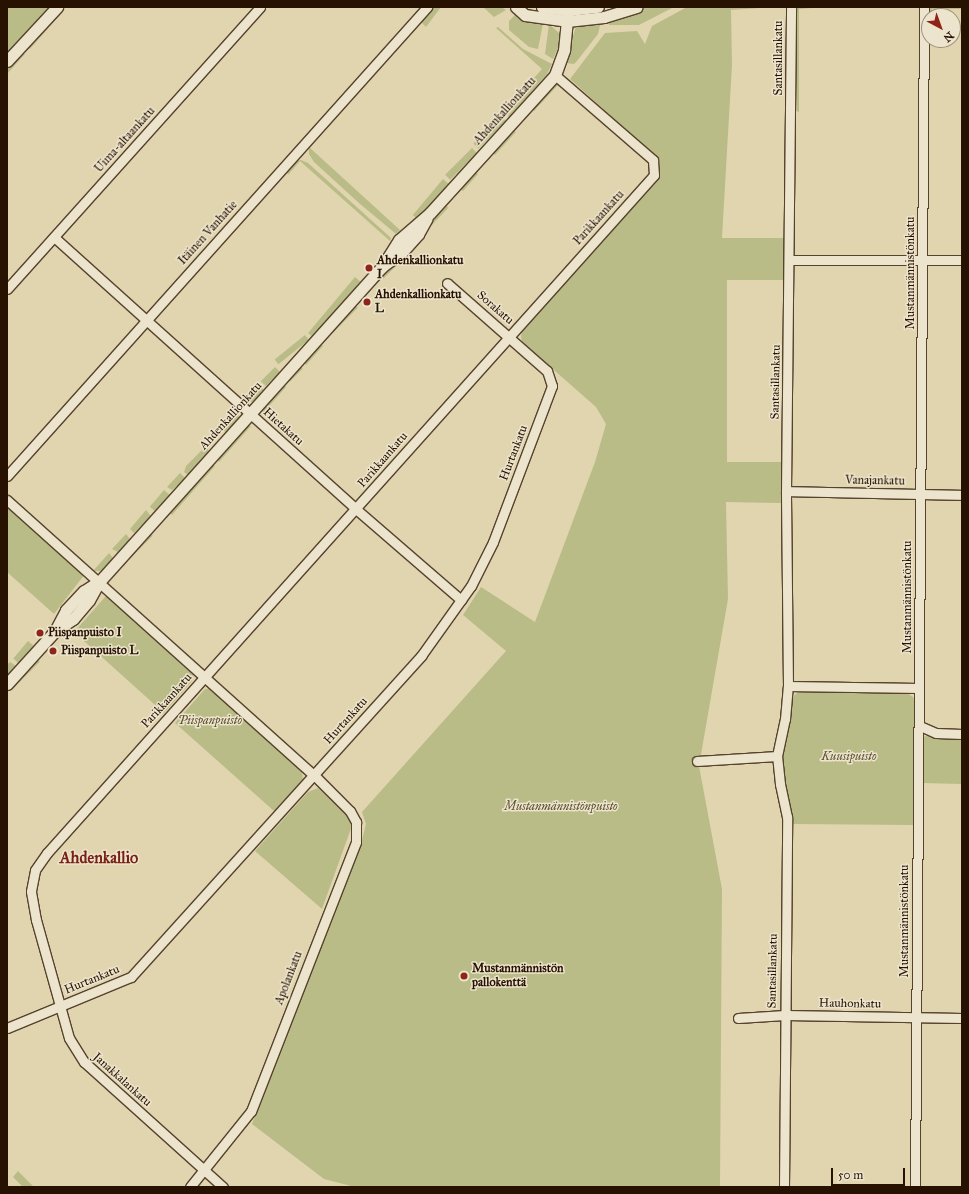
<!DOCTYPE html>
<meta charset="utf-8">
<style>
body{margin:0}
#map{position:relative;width:969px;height:1194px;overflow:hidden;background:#e1d5b0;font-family:"IM FELL Great Primer",serif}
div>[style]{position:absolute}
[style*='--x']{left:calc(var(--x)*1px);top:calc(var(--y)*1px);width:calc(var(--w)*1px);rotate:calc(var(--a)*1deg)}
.green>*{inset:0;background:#b9bc87;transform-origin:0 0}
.roads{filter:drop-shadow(1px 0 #56422d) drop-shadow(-1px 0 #56422d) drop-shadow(0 1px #56422d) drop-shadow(0 -1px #56422d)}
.minor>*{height:9px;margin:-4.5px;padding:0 4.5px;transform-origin:4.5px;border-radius:4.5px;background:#ece4cc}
.tertiary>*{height:11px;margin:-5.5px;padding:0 5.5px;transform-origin:5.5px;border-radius:5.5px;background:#ece4cc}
.dots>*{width:11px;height:11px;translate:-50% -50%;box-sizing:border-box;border:2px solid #ece4cc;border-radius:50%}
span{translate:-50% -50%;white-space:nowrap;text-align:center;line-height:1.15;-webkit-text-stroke:3px #ece4cc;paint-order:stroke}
.street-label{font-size:12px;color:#271101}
.poi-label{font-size:12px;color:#271101;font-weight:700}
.left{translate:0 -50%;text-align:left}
.park-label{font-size:12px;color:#5a4d30;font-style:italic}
.district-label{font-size:16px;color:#7a1f14;font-weight:700}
.frame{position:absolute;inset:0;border:8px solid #271101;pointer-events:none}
.north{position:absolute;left:921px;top:8px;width:40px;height:40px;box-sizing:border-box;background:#ece4cc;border:1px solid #9d907b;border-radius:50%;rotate:139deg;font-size:11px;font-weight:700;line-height:16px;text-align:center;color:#271101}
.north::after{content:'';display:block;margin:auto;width:14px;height:18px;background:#8f2418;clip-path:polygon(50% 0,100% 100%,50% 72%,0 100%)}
.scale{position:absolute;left:831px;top:1168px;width:74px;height:18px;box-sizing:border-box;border:2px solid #271101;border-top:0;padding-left:5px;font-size:12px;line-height:14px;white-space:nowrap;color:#271101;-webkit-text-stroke:3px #ece4cc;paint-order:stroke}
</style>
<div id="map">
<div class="green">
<div style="clip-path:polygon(7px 7px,49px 7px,7px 54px)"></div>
<div style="clip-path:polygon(434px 7px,441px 7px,426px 27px,422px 23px,423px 19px)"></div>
<div style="clip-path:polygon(483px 7px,501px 7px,506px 10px,494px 17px)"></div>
<div style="clip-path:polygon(647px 7px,674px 7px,639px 25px,609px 25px,608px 20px)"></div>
<div style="clip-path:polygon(687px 7px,777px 7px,731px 10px,732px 65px,722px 238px,786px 238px,785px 280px,727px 280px,727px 462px,784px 462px,783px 503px,726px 502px,728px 599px,699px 766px,722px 889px,720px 1187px,355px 1187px,324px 1179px,252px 1124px,362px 840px,366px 824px,362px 812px,506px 651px,463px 615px,481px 587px,535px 622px,595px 462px,606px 424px,596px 407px,522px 342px,521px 336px,522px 331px,658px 180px,660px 167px,656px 157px,570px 79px,605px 33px,637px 31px,645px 44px,652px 26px)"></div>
<div style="clip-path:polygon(796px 7px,826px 7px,799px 9px,799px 112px,796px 111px)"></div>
<div style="clip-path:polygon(929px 7px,962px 7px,962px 9px,932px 9px,932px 16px,929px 16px)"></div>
<div style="clip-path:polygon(62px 9px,65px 9px,30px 49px,28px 47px)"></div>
<div style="clip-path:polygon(515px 15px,543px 23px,538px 49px,529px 47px,509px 30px,509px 21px)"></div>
<div style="clip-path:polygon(601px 21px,598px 34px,577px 61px,574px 64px,566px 63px,575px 29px,581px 25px)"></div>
<div style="clip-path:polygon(549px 24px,559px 33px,559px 46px,553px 59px,545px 54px)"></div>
<div style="clip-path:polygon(498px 27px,523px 49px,552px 64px,547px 74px,509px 117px,504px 112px,542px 69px,496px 28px)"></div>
<div style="clip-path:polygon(22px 53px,25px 54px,7px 74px,7px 70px)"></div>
<div style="clip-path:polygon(552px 85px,558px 85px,534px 111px,532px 108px)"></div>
<div style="left:501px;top:116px;width:7px;height:39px;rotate:45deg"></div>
<div style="clip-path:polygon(512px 129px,516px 132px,495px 155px,492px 152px)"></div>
<div style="clip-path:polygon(309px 147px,400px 230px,396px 234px,359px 203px,314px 162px,309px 154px)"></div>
<div style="left:472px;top:148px;width:7px;height:38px;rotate:45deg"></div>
<div style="clip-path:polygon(301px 160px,308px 163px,391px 238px,390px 241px,300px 161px,288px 175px,287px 172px,296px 161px)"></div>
<div style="clip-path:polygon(475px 171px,478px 174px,463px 191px,460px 189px)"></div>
<div style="left:443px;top:179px;width:8px;height:47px;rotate:40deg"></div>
<div style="clip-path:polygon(446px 204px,448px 208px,432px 225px,430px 223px)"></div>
<div style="clip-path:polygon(399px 260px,400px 262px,383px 279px,381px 276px)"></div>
<div style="left:355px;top:277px;width:8px;height:73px;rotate:40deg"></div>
<div style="left:355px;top:305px;width:4px;height:45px;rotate:45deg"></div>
<div style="left:305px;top:335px;width:6px;height:39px;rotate:51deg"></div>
<div style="clip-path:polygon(320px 343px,323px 346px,306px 365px,304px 362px)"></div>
<div style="left:300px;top:366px;width:4px;height:18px;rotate:45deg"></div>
<div style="left:275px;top:367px;width:7px;height:20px;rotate:45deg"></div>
<div style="clip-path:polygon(284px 384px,286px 387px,262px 414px,261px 409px)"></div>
<div style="clip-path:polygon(259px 385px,264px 390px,253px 402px,244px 401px)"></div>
<div style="clip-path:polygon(237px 409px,239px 418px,226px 432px,219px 428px)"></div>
<div style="clip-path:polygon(247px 426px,251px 426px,219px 462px,217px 458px)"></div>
<div style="clip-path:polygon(206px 446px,209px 451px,188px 475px,184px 472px,186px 466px)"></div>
<div style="clip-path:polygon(212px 464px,215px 466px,172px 515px,169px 512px)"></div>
<div style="clip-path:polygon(180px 473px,185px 478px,172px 490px,167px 487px)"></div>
<div style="left:164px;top:490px;width:8px;height:22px;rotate:40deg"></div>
<div style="clip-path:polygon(7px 504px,85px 574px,54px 614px,7px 572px)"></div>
<div style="clip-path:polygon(146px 510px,151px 516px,134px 533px,130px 529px)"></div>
<div style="left:150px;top:533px;width:4px;height:42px;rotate:45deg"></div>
<div style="clip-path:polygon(126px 534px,130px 539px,118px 552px,112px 549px)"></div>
<div style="clip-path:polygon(109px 553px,113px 558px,102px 571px,93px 571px)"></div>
<div style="clip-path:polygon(106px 596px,194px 672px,192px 681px,164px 713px,74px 632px)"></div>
<div style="left:28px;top:641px;width:8px;height:23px;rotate:40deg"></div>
<div style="left:37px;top:659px;width:4px;height:40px;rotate:45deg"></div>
<div style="clip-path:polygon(10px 662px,16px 666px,8px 675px,7px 665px)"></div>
<div style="clip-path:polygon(212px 688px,302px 771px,303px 780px,274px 811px,175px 723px,205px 689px)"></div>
<div style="clip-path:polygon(798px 692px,906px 692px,913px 697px,916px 703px,914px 825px,791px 824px,782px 769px,782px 752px,793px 697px)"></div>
<div style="clip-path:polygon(925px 736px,962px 739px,962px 784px,921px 783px,921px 742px)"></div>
<div style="clip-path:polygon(318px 788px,348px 815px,353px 823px,322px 909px,255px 851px,308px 792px)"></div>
<div style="clip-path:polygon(18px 1171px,33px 1186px,35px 1187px,23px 1187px,13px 1177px)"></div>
</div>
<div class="roads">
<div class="minor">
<div style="--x:54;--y:237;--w:406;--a:42"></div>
<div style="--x:356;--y:509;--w:139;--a:40.9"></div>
<div style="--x:789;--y:260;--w:173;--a:0"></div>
<div style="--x:7;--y:289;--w:379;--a:-48.1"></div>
<div style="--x:7;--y:476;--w:630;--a:-48.15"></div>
<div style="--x:786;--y:491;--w:176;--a:1.3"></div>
<div style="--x:7;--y:500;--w:412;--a:41.9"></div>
<div style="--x:314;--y:775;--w:51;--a:45"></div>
<div style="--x:350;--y:811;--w:13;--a:61"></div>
<div style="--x:356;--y:822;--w:20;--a:90"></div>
<div style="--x:356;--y:842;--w:289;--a:111.3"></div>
<div style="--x:251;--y:1111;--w:97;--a:128.8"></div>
<div style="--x:788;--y:686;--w:131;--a:0.9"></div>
<div style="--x:920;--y:726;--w:17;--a:24"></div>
<div style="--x:936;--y:733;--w:26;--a:2"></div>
<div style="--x:697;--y:761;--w:80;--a:-3.6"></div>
<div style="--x:738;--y:1018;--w:47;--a:-3.7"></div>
<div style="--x:785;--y:1015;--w:177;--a:1"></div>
<div style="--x:7;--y:1028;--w:134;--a:-22.4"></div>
<div style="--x:131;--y:977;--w:433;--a:-47.9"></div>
<div style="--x:421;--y:656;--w:86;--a:-54.5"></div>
<div style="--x:471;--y:586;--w:49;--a:-63.4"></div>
<div style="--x:493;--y:542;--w:167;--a:-69.3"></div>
<div style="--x:552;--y:386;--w:16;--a:-108"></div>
<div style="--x:547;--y:371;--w:133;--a:-138.7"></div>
<div style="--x:223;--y:1187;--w:187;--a:-138"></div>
<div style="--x:84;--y:1062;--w:28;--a:-122"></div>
<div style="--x:69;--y:1038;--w:123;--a:-105.6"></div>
<div style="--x:36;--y:920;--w:29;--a:-100"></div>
<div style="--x:31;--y:891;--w:21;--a:-79"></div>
<div style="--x:35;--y:870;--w:21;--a:-55"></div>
<div style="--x:47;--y:853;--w:910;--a:-48.16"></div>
<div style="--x:654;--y:175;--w:15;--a:-94"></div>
<div style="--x:653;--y:160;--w:130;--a:-139.1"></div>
<div style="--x:784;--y:1187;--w:370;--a:-89.5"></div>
<div style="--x:787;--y:817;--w:34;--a:-102"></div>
<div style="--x:780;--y:784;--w:28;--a:-96"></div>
<div style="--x:777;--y:756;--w:38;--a:-78"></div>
<div style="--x:785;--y:719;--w:33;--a:-85"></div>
<div style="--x:788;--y:686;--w:195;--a:-90.6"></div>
<div style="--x:786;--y:491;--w:484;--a:-89.4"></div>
<div style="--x:915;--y:1187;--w:1180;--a:-89.56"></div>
</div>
<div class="tertiary">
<div style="--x:516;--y:7;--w:12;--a:42"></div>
<div style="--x:525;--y:15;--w:42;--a:8.1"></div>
<div style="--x:567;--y:21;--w:37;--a:-6"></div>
<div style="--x:604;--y:17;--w:34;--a:-17"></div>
<div style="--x:542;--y:7;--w:26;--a:7"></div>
<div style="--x:568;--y:10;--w:30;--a:-6"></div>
<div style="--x:7;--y:61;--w:74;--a:-47.2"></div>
<div style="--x:384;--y:265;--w:22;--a:-36"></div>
<div style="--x:402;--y:252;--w:24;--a:-48"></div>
<div style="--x:418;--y:234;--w:18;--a:-61"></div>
<div style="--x:55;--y:631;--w:24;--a:-62"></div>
<div style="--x:66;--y:610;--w:26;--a:-47"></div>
<div style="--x:84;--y:591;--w:17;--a:-33"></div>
<div style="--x:7;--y:684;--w:72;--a:-47.8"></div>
<div style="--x:55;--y:631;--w:22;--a:-34"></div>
<div style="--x:73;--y:619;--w:25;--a:-50"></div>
<div style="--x:89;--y:600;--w:21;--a:-61"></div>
<div style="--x:99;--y:582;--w:423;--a:-48.1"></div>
<div style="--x:382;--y:267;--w:32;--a:-58"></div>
<div style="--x:399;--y:240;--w:41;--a:-41.1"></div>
<div style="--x:430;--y:213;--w:186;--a:-47.8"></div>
<div style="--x:555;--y:75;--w:27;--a:-70"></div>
<div style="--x:564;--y:50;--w:40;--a:-84.3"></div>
</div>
</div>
<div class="dots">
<div style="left:369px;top:268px;background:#8f2418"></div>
<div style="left:367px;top:302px;background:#8f2418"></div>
<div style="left:40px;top:633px;background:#8f2418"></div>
<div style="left:53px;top:651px;background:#8f2418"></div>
<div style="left:464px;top:976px;background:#8f2418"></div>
</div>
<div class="street-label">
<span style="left:779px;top:58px;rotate:-90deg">Santasillankatu</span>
<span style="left:505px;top:111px;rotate:-48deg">Ahdenkallionkatu</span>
<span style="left:125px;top:140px;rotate:-48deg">Uima-altaankatu</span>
<span style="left:599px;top:218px;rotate:-48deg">Parikkaankatu</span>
<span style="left:208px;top:233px;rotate:-48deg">Itäinen Vanhatie</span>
<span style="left:911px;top:273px;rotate:-90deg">Mustanmännistönkatu</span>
<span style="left:495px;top:308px;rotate:41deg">Sorakatu</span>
<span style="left:776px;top:382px;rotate:-89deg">Santasillankatu</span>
<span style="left:231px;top:416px;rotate:-48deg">Ahdenkallionkatu</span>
<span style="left:283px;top:427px;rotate:42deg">Hietakatu</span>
<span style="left:514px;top:453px;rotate:-69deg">Hurtankatu</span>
<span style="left:383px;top:460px;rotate:-49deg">Parikkaankatu</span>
<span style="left:875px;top:481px;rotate:1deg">Vanajankatu</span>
<span style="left:908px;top:597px;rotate:-90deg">Mustanmännistönkatu</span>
<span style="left:167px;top:701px;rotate:-48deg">Parikkaankatu</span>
<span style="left:346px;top:721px;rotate:-48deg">Hurtankatu</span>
<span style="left:905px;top:921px;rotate:-90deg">Mustanmännistönkatu</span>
<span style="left:773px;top:971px;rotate:-89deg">Santasillankatu</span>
<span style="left:289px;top:978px;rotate:-69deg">Apolankatu</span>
<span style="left:92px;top:980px;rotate:-22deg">Hurtankatu</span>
<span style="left:850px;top:1004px;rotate:1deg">Hauhonkatu</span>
<span style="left:122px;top:1080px;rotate:42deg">Janakkalankatu</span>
</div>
<div class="poi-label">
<span class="left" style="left:377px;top:268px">Ahdenkallionkatu<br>I</span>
<span class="left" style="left:375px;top:302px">Ahdenkallionkatu<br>L</span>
<span class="left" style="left:48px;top:633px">Piispanpuisto I</span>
<span class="left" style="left:61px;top:651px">Piispanpuisto L</span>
<span class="left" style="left:472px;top:976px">Mustanmännistön<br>pallokenttä</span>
</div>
<div class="park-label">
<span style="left:210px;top:721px">Piispanpuisto</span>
<span style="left:849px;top:757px">Kuusipuisto</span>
<span style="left:561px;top:807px">Mustanmännistönpuisto</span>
</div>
<div class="district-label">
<span style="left:99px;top:858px">Ahdenkallio</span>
</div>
<div class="frame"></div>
<div class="north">N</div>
<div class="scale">50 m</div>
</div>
